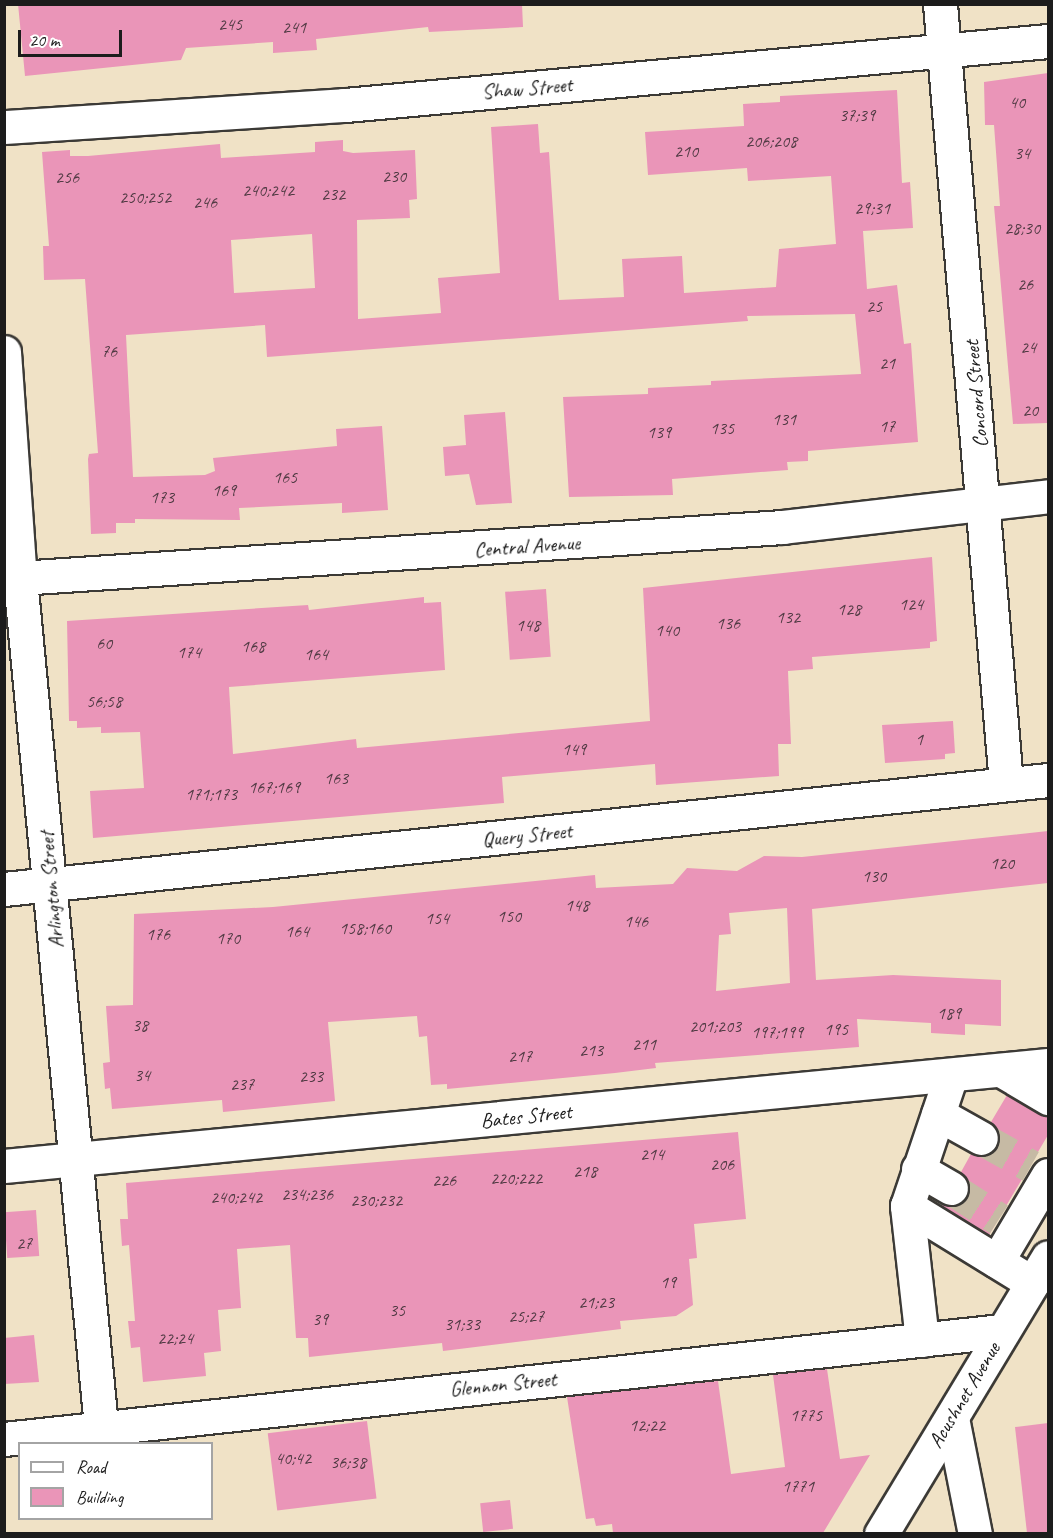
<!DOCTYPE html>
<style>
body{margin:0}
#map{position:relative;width:1053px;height:1538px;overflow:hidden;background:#f0e2c6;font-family:Caveat,sans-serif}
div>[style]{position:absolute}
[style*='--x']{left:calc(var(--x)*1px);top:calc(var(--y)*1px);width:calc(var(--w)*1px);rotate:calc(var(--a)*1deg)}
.building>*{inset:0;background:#ea95b8;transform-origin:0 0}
.minor-tunnel>*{height:33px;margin-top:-16.5px;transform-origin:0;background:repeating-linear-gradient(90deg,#c6baa4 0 33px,transparent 0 49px)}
.roads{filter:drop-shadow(2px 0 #3c3a36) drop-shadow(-2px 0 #3c3a36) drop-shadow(0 2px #3c3a36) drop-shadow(0 -2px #3c3a36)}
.minor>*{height:33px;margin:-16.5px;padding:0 16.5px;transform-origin:16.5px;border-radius:16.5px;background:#fff}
.major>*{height:33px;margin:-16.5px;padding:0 16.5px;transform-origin:16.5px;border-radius:16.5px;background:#fff}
span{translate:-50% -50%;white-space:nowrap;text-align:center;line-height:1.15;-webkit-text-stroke:5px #fff;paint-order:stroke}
.number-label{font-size:18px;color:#503a43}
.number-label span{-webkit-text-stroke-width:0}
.street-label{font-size:21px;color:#1c1c1c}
.frame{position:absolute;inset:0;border:6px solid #1c1c1c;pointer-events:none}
.legend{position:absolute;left:18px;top:1442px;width:195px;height:78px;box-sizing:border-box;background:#fff;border:2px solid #a4a4a4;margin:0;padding:8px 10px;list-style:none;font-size:18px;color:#1c1c1c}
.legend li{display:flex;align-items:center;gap:12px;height:30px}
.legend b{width:30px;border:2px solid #a4a4a4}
.scale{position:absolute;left:18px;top:30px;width:104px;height:27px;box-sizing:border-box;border:3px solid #1c1c1c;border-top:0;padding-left:8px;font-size:18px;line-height:21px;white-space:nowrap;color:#1c1c1c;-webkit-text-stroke:4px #fff;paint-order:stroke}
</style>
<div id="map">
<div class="building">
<div style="clip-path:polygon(18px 4px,522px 4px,523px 27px,429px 32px,428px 27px,316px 39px,317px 50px,273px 53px,273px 42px,186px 48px,181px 60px,25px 76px)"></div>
<div style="clip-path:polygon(1048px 73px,1048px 423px,1013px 424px,994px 206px,1000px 206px,994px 125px,985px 125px,984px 82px)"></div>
<div style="clip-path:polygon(evenodd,897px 90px,902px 183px,910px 182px,913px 228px,863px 231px,867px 289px,897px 285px,904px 344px,911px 343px,918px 442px,808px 451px,808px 461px,787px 462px,788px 470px,672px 479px,673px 495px,569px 497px,563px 397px,648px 394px,648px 388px,711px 385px,711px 381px,861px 374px,855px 314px,747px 316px,748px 321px,267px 357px,265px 325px,126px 335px,133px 477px,205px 475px,215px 471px,213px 458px,337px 446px,336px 429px,382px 426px,388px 510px,342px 513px,342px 503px,239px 508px,240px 520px,135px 519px,135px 523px,116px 523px,116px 533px,91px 534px,88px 459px,89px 454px,98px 453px,85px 279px,44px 280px,43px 246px,49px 246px,42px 152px,70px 150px,70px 156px,88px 156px,220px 144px,221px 158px,315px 152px,315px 142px,343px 140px,343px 151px,353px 153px,415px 150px,417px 199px,409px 200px,410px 218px,357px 220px,358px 319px,441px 313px,438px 278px,500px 273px,491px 127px,538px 124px,540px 153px,549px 152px,559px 300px,624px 297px,622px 259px,682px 256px,684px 293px,776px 287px,779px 249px,836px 244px,831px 176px,748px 181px,747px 168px,648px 175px,645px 132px,744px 126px,743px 104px,780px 102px,780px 96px,897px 90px,312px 234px,315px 288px,234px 293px,231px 240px,312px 234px)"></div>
<div style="clip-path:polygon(505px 412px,512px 503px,476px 505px,469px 474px,445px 476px,443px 447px,466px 445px,464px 415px)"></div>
<div style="clip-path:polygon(932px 557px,937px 641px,930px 642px,930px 648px,812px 657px,813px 669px,788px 671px,791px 744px,778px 744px,779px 776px,656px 785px,655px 764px,502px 777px,504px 803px,93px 838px,90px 791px,144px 788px,140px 732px,101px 733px,101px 727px,77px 728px,77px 721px,69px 721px,67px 621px,308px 605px,309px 610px,424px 597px,424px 603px,441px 602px,445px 670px,229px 687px,233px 754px,356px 739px,357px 748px,650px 721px,643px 588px)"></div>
<div style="left:546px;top:589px;width:68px;height:41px;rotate:86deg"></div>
<div style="clip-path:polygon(953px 721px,955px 753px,945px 754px,945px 759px,885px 763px,882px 725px)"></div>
<div style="clip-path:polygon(evenodd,1048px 831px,1048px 883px,812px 909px,816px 980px,893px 975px,1001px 980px,1001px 1026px,965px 1024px,965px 1035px,931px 1033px,931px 1023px,857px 1019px,859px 1047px,655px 1063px,656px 1068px,615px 1073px,447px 1089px,447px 1084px,431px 1085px,427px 1036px,419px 1037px,417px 1016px,328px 1022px,335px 1101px,223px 1112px,222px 1100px,112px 1109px,110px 1088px,105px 1089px,103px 1063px,110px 1062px,106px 1006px,133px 1005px,134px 914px,273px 907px,595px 875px,596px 888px,673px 884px,687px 868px,737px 871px,764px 856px,802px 857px,1048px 831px,787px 908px,790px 983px,716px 991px,719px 935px,731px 934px,729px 913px,787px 908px)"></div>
<div style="clip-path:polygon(1007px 1095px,1048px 1117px,1048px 1135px,989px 1235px,941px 1205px,960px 1204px,967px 1198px,970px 1187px,961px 1172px,971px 1154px,982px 1157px,997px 1148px,1000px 1137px,991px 1122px)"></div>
<div style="clip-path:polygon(738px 1132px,746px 1219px,694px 1224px,697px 1258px,689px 1259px,693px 1305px,676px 1316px,620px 1321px,621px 1329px,443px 1351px,442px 1343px,309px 1357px,308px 1338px,296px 1338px,290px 1245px,237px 1249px,241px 1308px,218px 1310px,221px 1351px,204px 1353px,206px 1376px,143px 1382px,140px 1347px,131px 1348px,128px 1321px,135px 1321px,129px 1245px,122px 1246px,120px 1219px,128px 1219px,126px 1183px)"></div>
<div style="left:36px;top:1210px;width:46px;height:32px;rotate:86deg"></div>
<div style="clip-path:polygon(34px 1335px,39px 1382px,4px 1384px,4px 1338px)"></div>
<div style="clip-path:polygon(827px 1369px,840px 1459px,870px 1455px,823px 1533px,613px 1533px,612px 1524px,596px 1526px,594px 1518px,586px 1519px,567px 1397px,718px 1381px,731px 1474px,785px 1467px,773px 1375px)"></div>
<div style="left:367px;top:1421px;width:78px;height:100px;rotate:83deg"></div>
<div style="clip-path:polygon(1048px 1423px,1048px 1533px,1027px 1533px,1015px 1427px)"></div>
<div style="left:510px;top:1500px;width:29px;height:30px;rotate:84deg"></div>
</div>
<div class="minor-tunnel">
<div style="--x:981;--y:1138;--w:57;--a:29.2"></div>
<div style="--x:951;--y:1188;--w:57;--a:32.9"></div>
</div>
<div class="roads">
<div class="minor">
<div style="--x:940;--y:4;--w:782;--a:85.16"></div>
<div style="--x:4;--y:127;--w:342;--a:-3.7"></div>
<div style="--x:345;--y:105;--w:706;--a:-5.2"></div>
<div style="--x:4;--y:352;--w:228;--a:86"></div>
<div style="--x:20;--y:579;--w:852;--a:84.54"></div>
<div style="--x:4;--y:579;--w:780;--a:-3.82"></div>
<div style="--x:782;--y:527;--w:268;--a:-6.6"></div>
<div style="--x:4;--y:889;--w:1050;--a:-5.96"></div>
<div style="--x:1001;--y:1070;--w:55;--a:30.8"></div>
<div style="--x:938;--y:1114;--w:49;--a:29.2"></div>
<div style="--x:4;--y:1166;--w:1049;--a:-5.53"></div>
<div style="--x:918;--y:1169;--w:38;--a:30"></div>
<div style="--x:907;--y:1206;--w:147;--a:31.6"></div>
<div style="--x:997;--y:1261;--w:100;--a:-59.3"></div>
<div style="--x:922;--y:1340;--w:135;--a:-96.4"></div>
<div style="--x:907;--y:1206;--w:138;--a:-71.4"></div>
<div style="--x:952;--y:1418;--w:118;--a:78.8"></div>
<div style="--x:4;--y:1439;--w:1004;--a:-6.18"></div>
</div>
<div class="major">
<div style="--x:881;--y:1534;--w:323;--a:-58.9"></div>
</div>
</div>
<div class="number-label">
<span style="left:230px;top:24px">245</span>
<span style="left:294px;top:27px">241</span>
<span style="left:1017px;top:102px">40</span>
<span style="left:857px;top:115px">37;39</span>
<span style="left:771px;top:141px">206;208</span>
<span style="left:686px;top:151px">210</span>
<span style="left:1022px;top:153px">34</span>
<span style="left:394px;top:176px">230</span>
<span style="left:67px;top:177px">256</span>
<span style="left:268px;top:190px">240;242</span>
<span style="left:333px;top:194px">232</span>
<span style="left:145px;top:197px">250;252</span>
<span style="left:205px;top:202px">246</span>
<span style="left:872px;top:208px">29;31</span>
<span style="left:1022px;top:228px">28;30</span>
<span style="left:1025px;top:284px">26</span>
<span style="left:874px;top:306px">25</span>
<span style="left:1028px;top:347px">24</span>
<span style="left:109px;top:351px">76</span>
<span style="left:887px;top:363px">21</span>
<span style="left:1030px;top:410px">20</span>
<span style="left:784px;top:419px">131</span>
<span style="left:887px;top:426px">17</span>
<span style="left:722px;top:428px">135</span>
<span style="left:659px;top:432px">139</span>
<span style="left:285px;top:477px">165</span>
<span style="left:224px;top:490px">169</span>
<span style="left:162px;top:497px">173</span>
<span style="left:911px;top:604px">124</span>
<span style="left:849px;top:609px">128</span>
<span style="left:788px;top:617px">132</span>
<span style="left:728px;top:623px">136</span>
<span style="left:528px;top:625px">148</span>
<span style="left:667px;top:630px">140</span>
<span style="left:104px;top:643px">60</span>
<span style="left:253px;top:646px">168</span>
<span style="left:189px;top:652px">174</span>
<span style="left:316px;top:654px">164</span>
<span style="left:104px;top:701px">56;58</span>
<span style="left:919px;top:739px">1</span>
<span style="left:574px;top:749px">149</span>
<span style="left:336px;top:778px">163</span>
<span style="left:274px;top:787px">167;169</span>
<span style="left:211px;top:794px">171;173</span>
<span style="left:1002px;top:863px">120</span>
<span style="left:874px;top:876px">130</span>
<span style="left:577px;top:905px">148</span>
<span style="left:509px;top:916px">150</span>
<span style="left:437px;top:918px">154</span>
<span style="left:636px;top:921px">146</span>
<span style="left:365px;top:928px">158;160</span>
<span style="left:297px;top:931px">164</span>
<span style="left:158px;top:934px">176</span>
<span style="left:228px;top:938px">170</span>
<span style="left:949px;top:1013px">189</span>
<span style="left:140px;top:1025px">38</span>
<span style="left:715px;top:1026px">201;203</span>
<span style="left:836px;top:1029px">195</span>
<span style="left:777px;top:1032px">197;199</span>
<span style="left:644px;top:1044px">211</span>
<span style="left:591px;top:1050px">213</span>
<span style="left:520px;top:1056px">217</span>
<span style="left:142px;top:1075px">34</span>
<span style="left:311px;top:1076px">233</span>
<span style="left:242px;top:1084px">237</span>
<span style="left:652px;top:1154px">214</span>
<span style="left:722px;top:1164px">206</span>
<span style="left:585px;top:1171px">218</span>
<span style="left:516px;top:1178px">220;222</span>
<span style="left:444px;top:1180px">226</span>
<span style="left:307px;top:1194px">234;236</span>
<span style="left:236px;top:1197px">240;242</span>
<span style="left:376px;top:1200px">230;232</span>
<span style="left:24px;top:1243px">27</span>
<span style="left:668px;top:1282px">19</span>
<span style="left:596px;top:1302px">21;23</span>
<span style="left:397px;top:1310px">35</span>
<span style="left:526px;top:1316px">25;27</span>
<span style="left:320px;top:1319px">39</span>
<span style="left:462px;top:1324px">31;33</span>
<span style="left:175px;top:1338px">22;24</span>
<span style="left:806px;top:1415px">1775</span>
<span style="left:647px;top:1425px">12;22</span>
<span style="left:293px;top:1458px">40;42</span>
<span style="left:348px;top:1462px">36;38</span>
<span style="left:798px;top:1486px">1771</span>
</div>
<div class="street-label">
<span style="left:527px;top:88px;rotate:-5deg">Shaw Street</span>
<span style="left:976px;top:394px;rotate:-95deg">Concord Street</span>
<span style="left:527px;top:546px;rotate:-4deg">Central Avenue</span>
<span style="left:527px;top:835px;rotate:-6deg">Query Street</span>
<span style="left:51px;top:890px;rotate:-95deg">Arlington Street</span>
<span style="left:526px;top:1116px;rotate:-6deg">Bates Street</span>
<span style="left:503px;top:1384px;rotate:-6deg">Glennon Street</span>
<span style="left:964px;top:1395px;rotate:-59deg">Acushnet Avenue</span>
</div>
<div class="frame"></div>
<ul class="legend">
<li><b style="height:8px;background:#fff"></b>Road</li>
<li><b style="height:16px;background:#ea95b8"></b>Building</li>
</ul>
<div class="scale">20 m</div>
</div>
